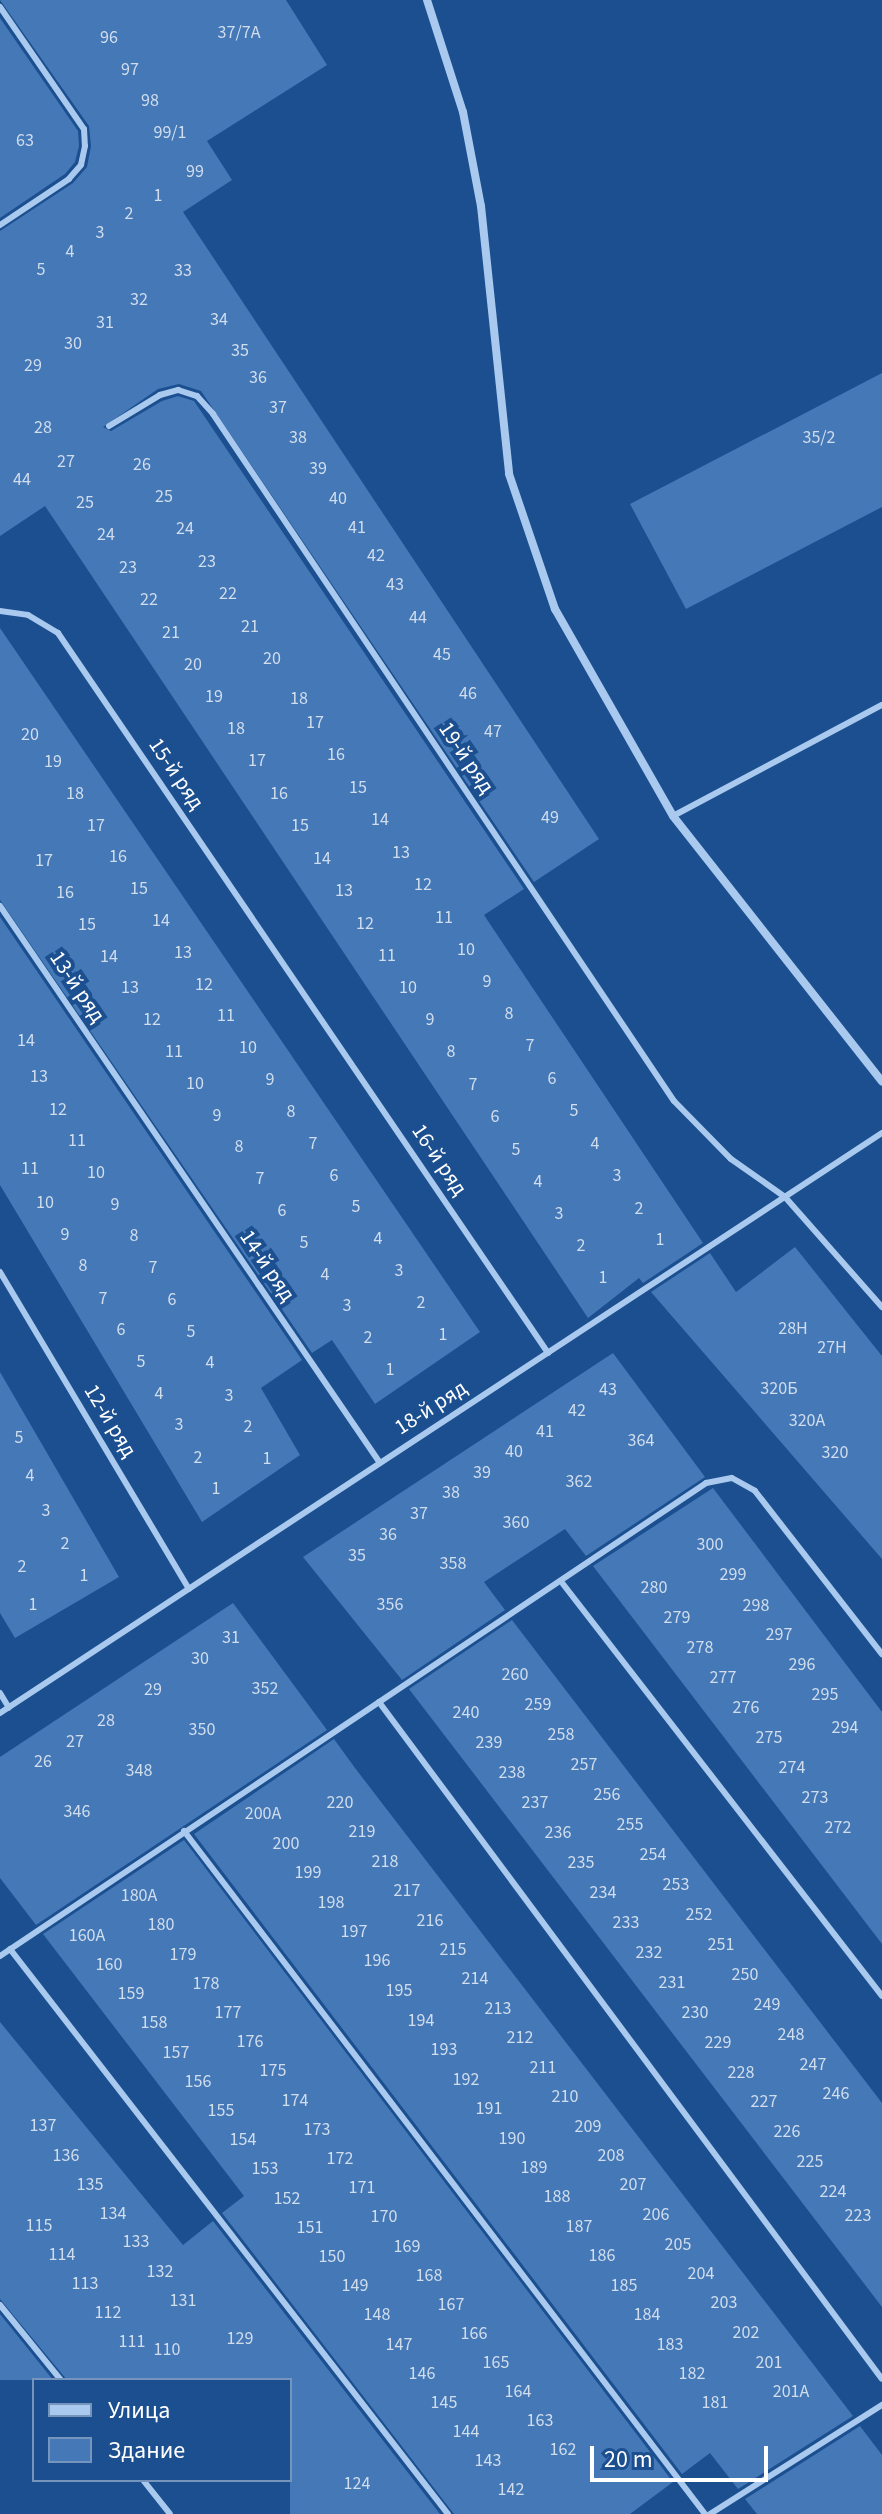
<!DOCTYPE html>
<meta charset="utf-8">
<style>
body{margin:0}
#map{position:relative;width:882px;height:2514px;overflow:hidden;background:#1b4f8f;font-family:"Source Sans 3",sans-serif}
div>[style]{position:absolute}
[style*='--x']{left:calc(var(--x)*1px);top:calc(var(--y)*1px);width:calc(var(--w)*1px);rotate:calc(var(--a)*1deg)}
.building>*{inset:0;background:#4478b7}
.service>*{height:6px;margin:-3px;padding:0 3px;transform-origin:3px;border-radius:3px;background:#a9c9ee}
.minor>*{height:8px;margin:-4px;padding:0 4px;transform-origin:4px;border-radius:4px;background:#a9c9ee}
span{translate:-50% -50%;white-space:nowrap;text-align:center;line-height:1.15;-webkit-text-stroke:8px #1b4f8f;paint-order:stroke}
.number-label{font-size:18px;color:#d0dded}
.number-label span{-webkit-text-stroke-width:0}
.street-label{font-size:22px;color:#fff}
.legend{position:absolute;left:32px;top:2378px;width:260px;height:104px;box-sizing:border-box;background:#1b4f8f;border:2px solid #7695bc;margin:0;padding:10px 14px;list-style:none;font-size:24px;color:#fff}
.legend li{display:flex;align-items:center;gap:16px;height:40px}
.legend b{width:40px;border:2px solid #7695bc}
.scale{position:absolute;left:590px;top:2446px;width:178px;height:36px;box-sizing:border-box;border:4px solid #fff;border-top:0;padding-left:10px;font-size:24px;line-height:28px;white-space:nowrap;color:#fff;-webkit-text-stroke:6px #1b4f8f;paint-order:stroke}
</style>
<div id="map">
<div class="building">
<div style="clip-path:polygon(0 0,286px 0,327px 65px,207px 141px,232px 180px,183px 212px,599px 839px,534px 882px,201px 391px,179px 384px,158px 389px,103px 427px,111px 431px,162px 401px,178px 396px,194px 401px,524px 889px,484px 915px,703px 1243px,643px 1283px,639px 1278px,588px 1318px,45px 506px,0 536px,0 231px,73px 183px,87px 167px,91px 146px,89px 126px)"></div>
<div style="clip-path:polygon(0 18px,78px 131px,79px 146px,75px 162px,65px 174px,0 218px)"></div>
<div style="clip-path:polygon(882px 373px,882px 507px,686px 609px,630px 504px)"></div>
<div style="clip-path:polygon(0 628px,480px 1332px,375px 1404px,332px 1340px,312px 1353px,0 900px)"></div>
<div style="clip-path:polygon(0 917px,302px 1360px,261px 1388px,300px 1455px,202px 1522px,0 1185px)"></div>
<div style="clip-path:polygon(795px 1247px,882px 1356px,882px 1559px,651px 1292px,710px 1253px,736px 1292px)"></div>
<div style="clip-path:polygon(613px 1353px,705px 1477px,586px 1556px,565px 1529px,484px 1582px,505px 1610px,402px 1680px,303px 1557px)"></div>
<div style="clip-path:polygon(0 1372px,119px 1577px,15px 1638px,0 1613px)"></div>
<div style="clip-path:polygon(713px 1488px,882px 1712px,882px 1944px,593px 1566px)"></div>
<div style="clip-path:polygon(233px 1603px,327px 1730px,36px 1925px,0 1878px,0 1757px)"></div>
<div style="clip-path:polygon(512px 1620px,882px 2103px,882px 2307px,409px 1689px)"></div>
<div style="clip-path:polygon(334px 1739px,355px 1768px,853px 2416px,738px 2489px,710px 2453px,682px 2474px,194px 1834px)"></div>
<div style="clip-path:polygon(184px 1840px,673px 2482px,630px 2514px,454px 2514px,222px 2213px,244px 2196px,43px 1934px)"></div>
<div style="clip-path:polygon(0 2022px,183px 2245px,213px 2221px,440px 2514px,290px 2514px,290px 2380px,67px 2380px,0 2299px)"></div>
<div style="clip-path:polygon(0 2314px,53px 2380px,0 2380px)"></div>
<div style="clip-path:polygon(860px 2426px,882px 2455px,882px 2514px,757px 2514px,745px 2499px)"></div>
</div>
<div class="service">
<div style="--x:0;--y:7;--w:148;--a:55.5"></div>
<div style="--x:84;--y:129;--w:17;--a:87"></div>
<div style="--x:85;--y:146;--w:19;--a:102"></div>
<div style="--x:81;--y:165;--w:18;--a:131"></div>
<div style="--x:69;--y:179;--w:83;--a:146.3"></div>
<div style="--x:109;--y:426;--w:60;--a:-31.3"></div>
<div style="--x:160;--y:395;--w:19;--a:-16"></div>
<div style="--x:178;--y:390;--w:20;--a:18"></div>
<div style="--x:197;--y:396;--w:24;--a:48"></div>
<div style="--x:213;--y:414;--w:827;--a:56.14"></div>
<div style="--x:674;--y:1101;--w:81;--a:45.5"></div>
<div style="--x:731;--y:1159;--w:66;--a:35.1"></div>
<div style="--x:785;--y:1197;--w:147;--a:48.6"></div>
<div style="--x:0;--y:611;--w:28;--a:8"></div>
<div style="--x:28;--y:615;--w:35;--a:31"></div>
<div style="--x:58;--y:633;--w:871;--a:55.76"></div>
<div style="--x:673;--y:816;--w:237;--a:-28"></div>
<div style="--x:0;--y:906;--w:674;--a:55.7"></div>
<div style="--x:0;--y:1272;--w:369;--a:59.2"></div>
<div style="--x:563;--y:1584;--w:521;--a:52.25"></div>
<div style="--x:0;--y:1693;--w:17;--a:59"></div>
<div style="--x:379;--y:1702;--w:843;--a:53.39"></div>
<div style="--x:0;--y:1713;--w:1056;--a:-33.33"></div>
<div style="--x:184;--y:1831;--w:859;--a:52.66"></div>
<div style="--x:10;--y:1949;--w:715;--a:52.22"></div>
<div style="--x:0;--y:1956;--w:850;--a:-33.82"></div>
<div style="--x:706;--y:1483;--w:26;--a:-11"></div>
<div style="--x:732;--y:1478;--w:26;--a:29"></div>
<div style="--x:755;--y:1491;--w:207;--a:52.1"></div>
<div style="--x:0;--y:2305;--w:97;--a:50.9"></div>
<div style="--x:143;--y:2480;--w:43;--a:51.5"></div>
<div style="--x:710;--y:2514;--w:204;--a:-32.4"></div>
</div>
<div class="minor">
<div style="--x:427;--y:0;--w:118;--a:72.2"></div>
<div style="--x:463;--y:112;--w:96;--a:79.2"></div>
<div style="--x:481;--y:206;--w:269;--a:84"></div>
<div style="--x:509;--y:474;--w:143;--a:71.2"></div>
<div style="--x:555;--y:609;--w:238;--a:60.3"></div>
<div style="--x:673;--y:816;--w:338;--a:51.8"></div>
</div>
<div class="number-label">
<span style="left:239px;top:33px">37/7А</span>
<span style="left:109px;top:38px">96</span>
<span style="left:130px;top:70px">97</span>
<span style="left:150px;top:101px">98</span>
<span style="left:170px;top:133px">99/1</span>
<span style="left:25px;top:141px">63</span>
<span style="left:195px;top:172px">99</span>
<span style="left:158px;top:196px">1</span>
<span style="left:129px;top:214px">2</span>
<span style="left:100px;top:233px">3</span>
<span style="left:70px;top:252px">4</span>
<span style="left:41px;top:270px">5</span>
<span style="left:183px;top:271px">33</span>
<span style="left:139px;top:300px">32</span>
<span style="left:219px;top:320px">34</span>
<span style="left:105px;top:323px">31</span>
<span style="left:73px;top:344px">30</span>
<span style="left:240px;top:351px">35</span>
<span style="left:33px;top:366px">29</span>
<span style="left:258px;top:378px">36</span>
<span style="left:278px;top:408px">37</span>
<span style="left:43px;top:428px">28</span>
<span style="left:298px;top:438px">38</span>
<span style="left:819px;top:438px">35/2</span>
<span style="left:66px;top:462px">27</span>
<span style="left:142px;top:465px">26</span>
<span style="left:318px;top:469px">39</span>
<span style="left:22px;top:480px">44</span>
<span style="left:164px;top:497px">25</span>
<span style="left:338px;top:499px">40</span>
<span style="left:85px;top:503px">25</span>
<span style="left:357px;top:528px">41</span>
<span style="left:185px;top:529px">24</span>
<span style="left:106px;top:535px">24</span>
<span style="left:376px;top:556px">42</span>
<span style="left:207px;top:562px">23</span>
<span style="left:128px;top:568px">23</span>
<span style="left:395px;top:585px">43</span>
<span style="left:228px;top:594px">22</span>
<span style="left:149px;top:600px">22</span>
<span style="left:418px;top:618px">44</span>
<span style="left:250px;top:627px">21</span>
<span style="left:171px;top:633px">21</span>
<span style="left:442px;top:655px">45</span>
<span style="left:272px;top:659px">20</span>
<span style="left:193px;top:665px">20</span>
<span style="left:468px;top:694px">46</span>
<span style="left:214px;top:697px">19</span>
<span style="left:299px;top:699px">18</span>
<span style="left:315px;top:723px">17</span>
<span style="left:236px;top:729px">18</span>
<span style="left:493px;top:732px">47</span>
<span style="left:30px;top:735px">20</span>
<span style="left:336px;top:755px">16</span>
<span style="left:257px;top:761px">17</span>
<span style="left:53px;top:762px">19</span>
<span style="left:358px;top:788px">15</span>
<span style="left:75px;top:794px">18</span>
<span style="left:279px;top:794px">16</span>
<span style="left:550px;top:818px">49</span>
<span style="left:380px;top:820px">14</span>
<span style="left:96px;top:826px">17</span>
<span style="left:300px;top:826px">15</span>
<span style="left:401px;top:853px">13</span>
<span style="left:118px;top:857px">16</span>
<span style="left:322px;top:859px">14</span>
<span style="left:44px;top:861px">17</span>
<span style="left:423px;top:885px">12</span>
<span style="left:139px;top:889px">15</span>
<span style="left:344px;top:891px">13</span>
<span style="left:65px;top:893px">16</span>
<span style="left:444px;top:918px">11</span>
<span style="left:161px;top:921px">14</span>
<span style="left:365px;top:924px">12</span>
<span style="left:87px;top:925px">15</span>
<span style="left:466px;top:950px">10</span>
<span style="left:183px;top:953px">13</span>
<span style="left:387px;top:956px">11</span>
<span style="left:109px;top:957px">14</span>
<span style="left:487px;top:982px">9</span>
<span style="left:204px;top:985px">12</span>
<span style="left:130px;top:988px">13</span>
<span style="left:408px;top:988px">10</span>
<span style="left:509px;top:1014px">8</span>
<span style="left:226px;top:1016px">11</span>
<span style="left:152px;top:1020px">12</span>
<span style="left:430px;top:1020px">9</span>
<span style="left:26px;top:1041px">14</span>
<span style="left:530px;top:1046px">7</span>
<span style="left:248px;top:1048px">10</span>
<span style="left:174px;top:1052px">11</span>
<span style="left:451px;top:1052px">8</span>
<span style="left:39px;top:1077px">13</span>
<span style="left:552px;top:1079px">6</span>
<span style="left:270px;top:1080px">9</span>
<span style="left:195px;top:1084px">10</span>
<span style="left:473px;top:1085px">7</span>
<span style="left:58px;top:1110px">12</span>
<span style="left:574px;top:1111px">5</span>
<span style="left:291px;top:1112px">8</span>
<span style="left:217px;top:1116px">9</span>
<span style="left:495px;top:1117px">6</span>
<span style="left:77px;top:1141px">11</span>
<span style="left:313px;top:1144px">7</span>
<span style="left:595px;top:1144px">4</span>
<span style="left:239px;top:1147px">8</span>
<span style="left:516px;top:1150px">5</span>
<span style="left:30px;top:1169px">11</span>
<span style="left:96px;top:1173px">10</span>
<span style="left:334px;top:1176px">6</span>
<span style="left:617px;top:1176px">3</span>
<span style="left:260px;top:1179px">7</span>
<span style="left:538px;top:1182px">4</span>
<span style="left:45px;top:1203px">10</span>
<span style="left:115px;top:1205px">9</span>
<span style="left:356px;top:1207px">5</span>
<span style="left:639px;top:1209px">2</span>
<span style="left:282px;top:1211px">6</span>
<span style="left:559px;top:1214px">3</span>
<span style="left:65px;top:1235px">9</span>
<span style="left:134px;top:1236px">8</span>
<span style="left:378px;top:1239px">4</span>
<span style="left:660px;top:1240px">1</span>
<span style="left:304px;top:1243px">5</span>
<span style="left:581px;top:1246px">2</span>
<span style="left:83px;top:1266px">8</span>
<span style="left:153px;top:1268px">7</span>
<span style="left:399px;top:1271px">3</span>
<span style="left:325px;top:1275px">4</span>
<span style="left:603px;top:1278px">1</span>
<span style="left:103px;top:1299px">7</span>
<span style="left:172px;top:1300px">6</span>
<span style="left:421px;top:1303px">2</span>
<span style="left:347px;top:1306px">3</span>
<span style="left:793px;top:1329px">28Н</span>
<span style="left:121px;top:1330px">6</span>
<span style="left:191px;top:1332px">5</span>
<span style="left:443px;top:1335px">1</span>
<span style="left:368px;top:1338px">2</span>
<span style="left:832px;top:1348px">27Н</span>
<span style="left:141px;top:1362px">5</span>
<span style="left:210px;top:1363px">4</span>
<span style="left:390px;top:1370px">1</span>
<span style="left:779px;top:1389px">320Б</span>
<span style="left:608px;top:1390px">43</span>
<span style="left:159px;top:1394px">4</span>
<span style="left:229px;top:1396px">3</span>
<span style="left:577px;top:1411px">42</span>
<span style="left:807px;top:1421px">320А</span>
<span style="left:179px;top:1425px">3</span>
<span style="left:248px;top:1427px">2</span>
<span style="left:545px;top:1432px">41</span>
<span style="left:19px;top:1438px">5</span>
<span style="left:641px;top:1441px">364</span>
<span style="left:514px;top:1452px">40</span>
<span style="left:835px;top:1453px">320</span>
<span style="left:198px;top:1458px">2</span>
<span style="left:267px;top:1459px">1</span>
<span style="left:482px;top:1473px">39</span>
<span style="left:30px;top:1476px">4</span>
<span style="left:579px;top:1482px">362</span>
<span style="left:216px;top:1489px">1</span>
<span style="left:451px;top:1493px">38</span>
<span style="left:46px;top:1511px">3</span>
<span style="left:419px;top:1514px">37</span>
<span style="left:516px;top:1523px">360</span>
<span style="left:388px;top:1535px">36</span>
<span style="left:65px;top:1544px">2</span>
<span style="left:710px;top:1545px">300</span>
<span style="left:357px;top:1556px">35</span>
<span style="left:453px;top:1564px">358</span>
<span style="left:22px;top:1567px">2</span>
<span style="left:733px;top:1575px">299</span>
<span style="left:84px;top:1576px">1</span>
<span style="left:654px;top:1588px">280</span>
<span style="left:33px;top:1605px">1</span>
<span style="left:390px;top:1605px">356</span>
<span style="left:756px;top:1606px">298</span>
<span style="left:677px;top:1618px">279</span>
<span style="left:779px;top:1635px">297</span>
<span style="left:231px;top:1638px">31</span>
<span style="left:700px;top:1648px">278</span>
<span style="left:200px;top:1659px">30</span>
<span style="left:802px;top:1665px">296</span>
<span style="left:515px;top:1675px">260</span>
<span style="left:723px;top:1678px">277</span>
<span style="left:265px;top:1689px">352</span>
<span style="left:153px;top:1690px">29</span>
<span style="left:825px;top:1695px">295</span>
<span style="left:538px;top:1705px">259</span>
<span style="left:746px;top:1708px">276</span>
<span style="left:466px;top:1713px">240</span>
<span style="left:106px;top:1721px">28</span>
<span style="left:845px;top:1728px">294</span>
<span style="left:202px;top:1730px">350</span>
<span style="left:561px;top:1735px">258</span>
<span style="left:769px;top:1738px">275</span>
<span style="left:75px;top:1742px">27</span>
<span style="left:489px;top:1743px">239</span>
<span style="left:43px;top:1762px">26</span>
<span style="left:584px;top:1765px">257</span>
<span style="left:792px;top:1768px">274</span>
<span style="left:139px;top:1771px">348</span>
<span style="left:512px;top:1773px">238</span>
<span style="left:607px;top:1795px">256</span>
<span style="left:815px;top:1798px">273</span>
<span style="left:340px;top:1803px">220</span>
<span style="left:535px;top:1803px">237</span>
<span style="left:77px;top:1812px">346</span>
<span style="left:263px;top:1814px">200А</span>
<span style="left:630px;top:1825px">255</span>
<span style="left:838px;top:1828px">272</span>
<span style="left:362px;top:1832px">219</span>
<span style="left:558px;top:1833px">236</span>
<span style="left:286px;top:1844px">200</span>
<span style="left:653px;top:1855px">254</span>
<span style="left:385px;top:1862px">218</span>
<span style="left:581px;top:1863px">235</span>
<span style="left:308px;top:1873px">199</span>
<span style="left:676px;top:1885px">253</span>
<span style="left:407px;top:1891px">217</span>
<span style="left:603px;top:1893px">234</span>
<span style="left:139px;top:1896px">180А</span>
<span style="left:331px;top:1903px">198</span>
<span style="left:699px;top:1915px">252</span>
<span style="left:430px;top:1921px">216</span>
<span style="left:626px;top:1923px">233</span>
<span style="left:161px;top:1925px">180</span>
<span style="left:354px;top:1932px">197</span>
<span style="left:87px;top:1936px">160А</span>
<span style="left:721px;top:1945px">251</span>
<span style="left:453px;top:1950px">215</span>
<span style="left:649px;top:1953px">232</span>
<span style="left:183px;top:1955px">179</span>
<span style="left:377px;top:1961px">196</span>
<span style="left:109px;top:1965px">160</span>
<span style="left:745px;top:1975px">250</span>
<span style="left:475px;top:1979px">214</span>
<span style="left:672px;top:1983px">231</span>
<span style="left:206px;top:1984px">178</span>
<span style="left:399px;top:1991px">195</span>
<span style="left:131px;top:1994px">159</span>
<span style="left:767px;top:2005px">249</span>
<span style="left:498px;top:2009px">213</span>
<span style="left:228px;top:2013px">177</span>
<span style="left:695px;top:2013px">230</span>
<span style="left:421px;top:2021px">194</span>
<span style="left:154px;top:2023px">158</span>
<span style="left:791px;top:2035px">248</span>
<span style="left:520px;top:2038px">212</span>
<span style="left:250px;top:2042px">176</span>
<span style="left:718px;top:2043px">229</span>
<span style="left:444px;top:2050px">193</span>
<span style="left:176px;top:2053px">157</span>
<span style="left:813px;top:2065px">247</span>
<span style="left:543px;top:2068px">211</span>
<span style="left:273px;top:2071px">175</span>
<span style="left:741px;top:2073px">228</span>
<span style="left:466px;top:2080px">192</span>
<span style="left:198px;top:2082px">156</span>
<span style="left:836px;top:2094px">246</span>
<span style="left:565px;top:2097px">210</span>
<span style="left:295px;top:2101px">174</span>
<span style="left:764px;top:2102px">227</span>
<span style="left:489px;top:2109px">191</span>
<span style="left:221px;top:2111px">155</span>
<span style="left:43px;top:2126px">137</span>
<span style="left:588px;top:2127px">209</span>
<span style="left:317px;top:2130px">173</span>
<span style="left:787px;top:2132px">226</span>
<span style="left:512px;top:2139px">190</span>
<span style="left:243px;top:2140px">154</span>
<span style="left:66px;top:2156px">136</span>
<span style="left:611px;top:2156px">208</span>
<span style="left:340px;top:2159px">172</span>
<span style="left:810px;top:2162px">225</span>
<span style="left:534px;top:2168px">189</span>
<span style="left:265px;top:2169px">153</span>
<span style="left:90px;top:2185px">135</span>
<span style="left:633px;top:2185px">207</span>
<span style="left:362px;top:2188px">171</span>
<span style="left:833px;top:2192px">224</span>
<span style="left:557px;top:2197px">188</span>
<span style="left:287px;top:2199px">152</span>
<span style="left:113px;top:2214px">134</span>
<span style="left:656px;top:2215px">206</span>
<span style="left:858px;top:2216px">223</span>
<span style="left:384px;top:2217px">170</span>
<span style="left:39px;top:2226px">115</span>
<span style="left:579px;top:2227px">187</span>
<span style="left:310px;top:2228px">151</span>
<span style="left:136px;top:2242px">133</span>
<span style="left:678px;top:2245px">205</span>
<span style="left:407px;top:2247px">169</span>
<span style="left:62px;top:2255px">114</span>
<span style="left:602px;top:2256px">186</span>
<span style="left:332px;top:2257px">150</span>
<span style="left:160px;top:2272px">132</span>
<span style="left:701px;top:2274px">204</span>
<span style="left:429px;top:2276px">168</span>
<span style="left:85px;top:2284px">113</span>
<span style="left:355px;top:2286px">149</span>
<span style="left:624px;top:2286px">185</span>
<span style="left:183px;top:2301px">131</span>
<span style="left:724px;top:2303px">203</span>
<span style="left:451px;top:2305px">167</span>
<span style="left:108px;top:2313px">112</span>
<span style="left:377px;top:2315px">148</span>
<span style="left:647px;top:2315px">184</span>
<span style="left:746px;top:2333px">202</span>
<span style="left:474px;top:2334px">166</span>
<span style="left:240px;top:2339px">129</span>
<span style="left:132px;top:2342px">111</span>
<span style="left:399px;top:2345px">147</span>
<span style="left:670px;top:2345px">183</span>
<span style="left:167px;top:2350px">110</span>
<span style="left:496px;top:2363px">165</span>
<span style="left:769px;top:2363px">201</span>
<span style="left:422px;top:2374px">146</span>
<span style="left:692px;top:2374px">182</span>
<span style="left:518px;top:2392px">164</span>
<span style="left:791px;top:2392px">201А</span>
<span style="left:444px;top:2403px">145</span>
<span style="left:715px;top:2403px">181</span>
<span style="left:540px;top:2421px">163</span>
<span style="left:466px;top:2432px">144</span>
<span style="left:563px;top:2450px">162</span>
<span style="left:488px;top:2461px">143</span>
<span style="left:357px;top:2484px">124</span>
<span style="left:511px;top:2490px">142</span>
</div>
<div class="street-label">
<span style="left:466px;top:758px;rotate:56deg">19-й ряд</span>
<span style="left:176px;top:774px;rotate:56deg">15-й ряд</span>
<span style="left:77px;top:987px;rotate:56deg">13-й ряд</span>
<span style="left:439px;top:1160px;rotate:56deg">16-й ряд</span>
<span style="left:267px;top:1266px;rotate:56deg">14-й ряд</span>
<span style="left:431px;top:1408px;rotate:-33deg">18-й ряд</span>
<span style="left:110px;top:1421px;rotate:59deg">12-й ряд</span>
</div>
<ul class="legend">
<li><b style="height:10px;background:#a9c9ee"></b>Улица</li>
<li><b style="height:22px;background:#4478b7"></b>Здание</li>
</ul>
<div class="scale">20 m</div>
</div>
